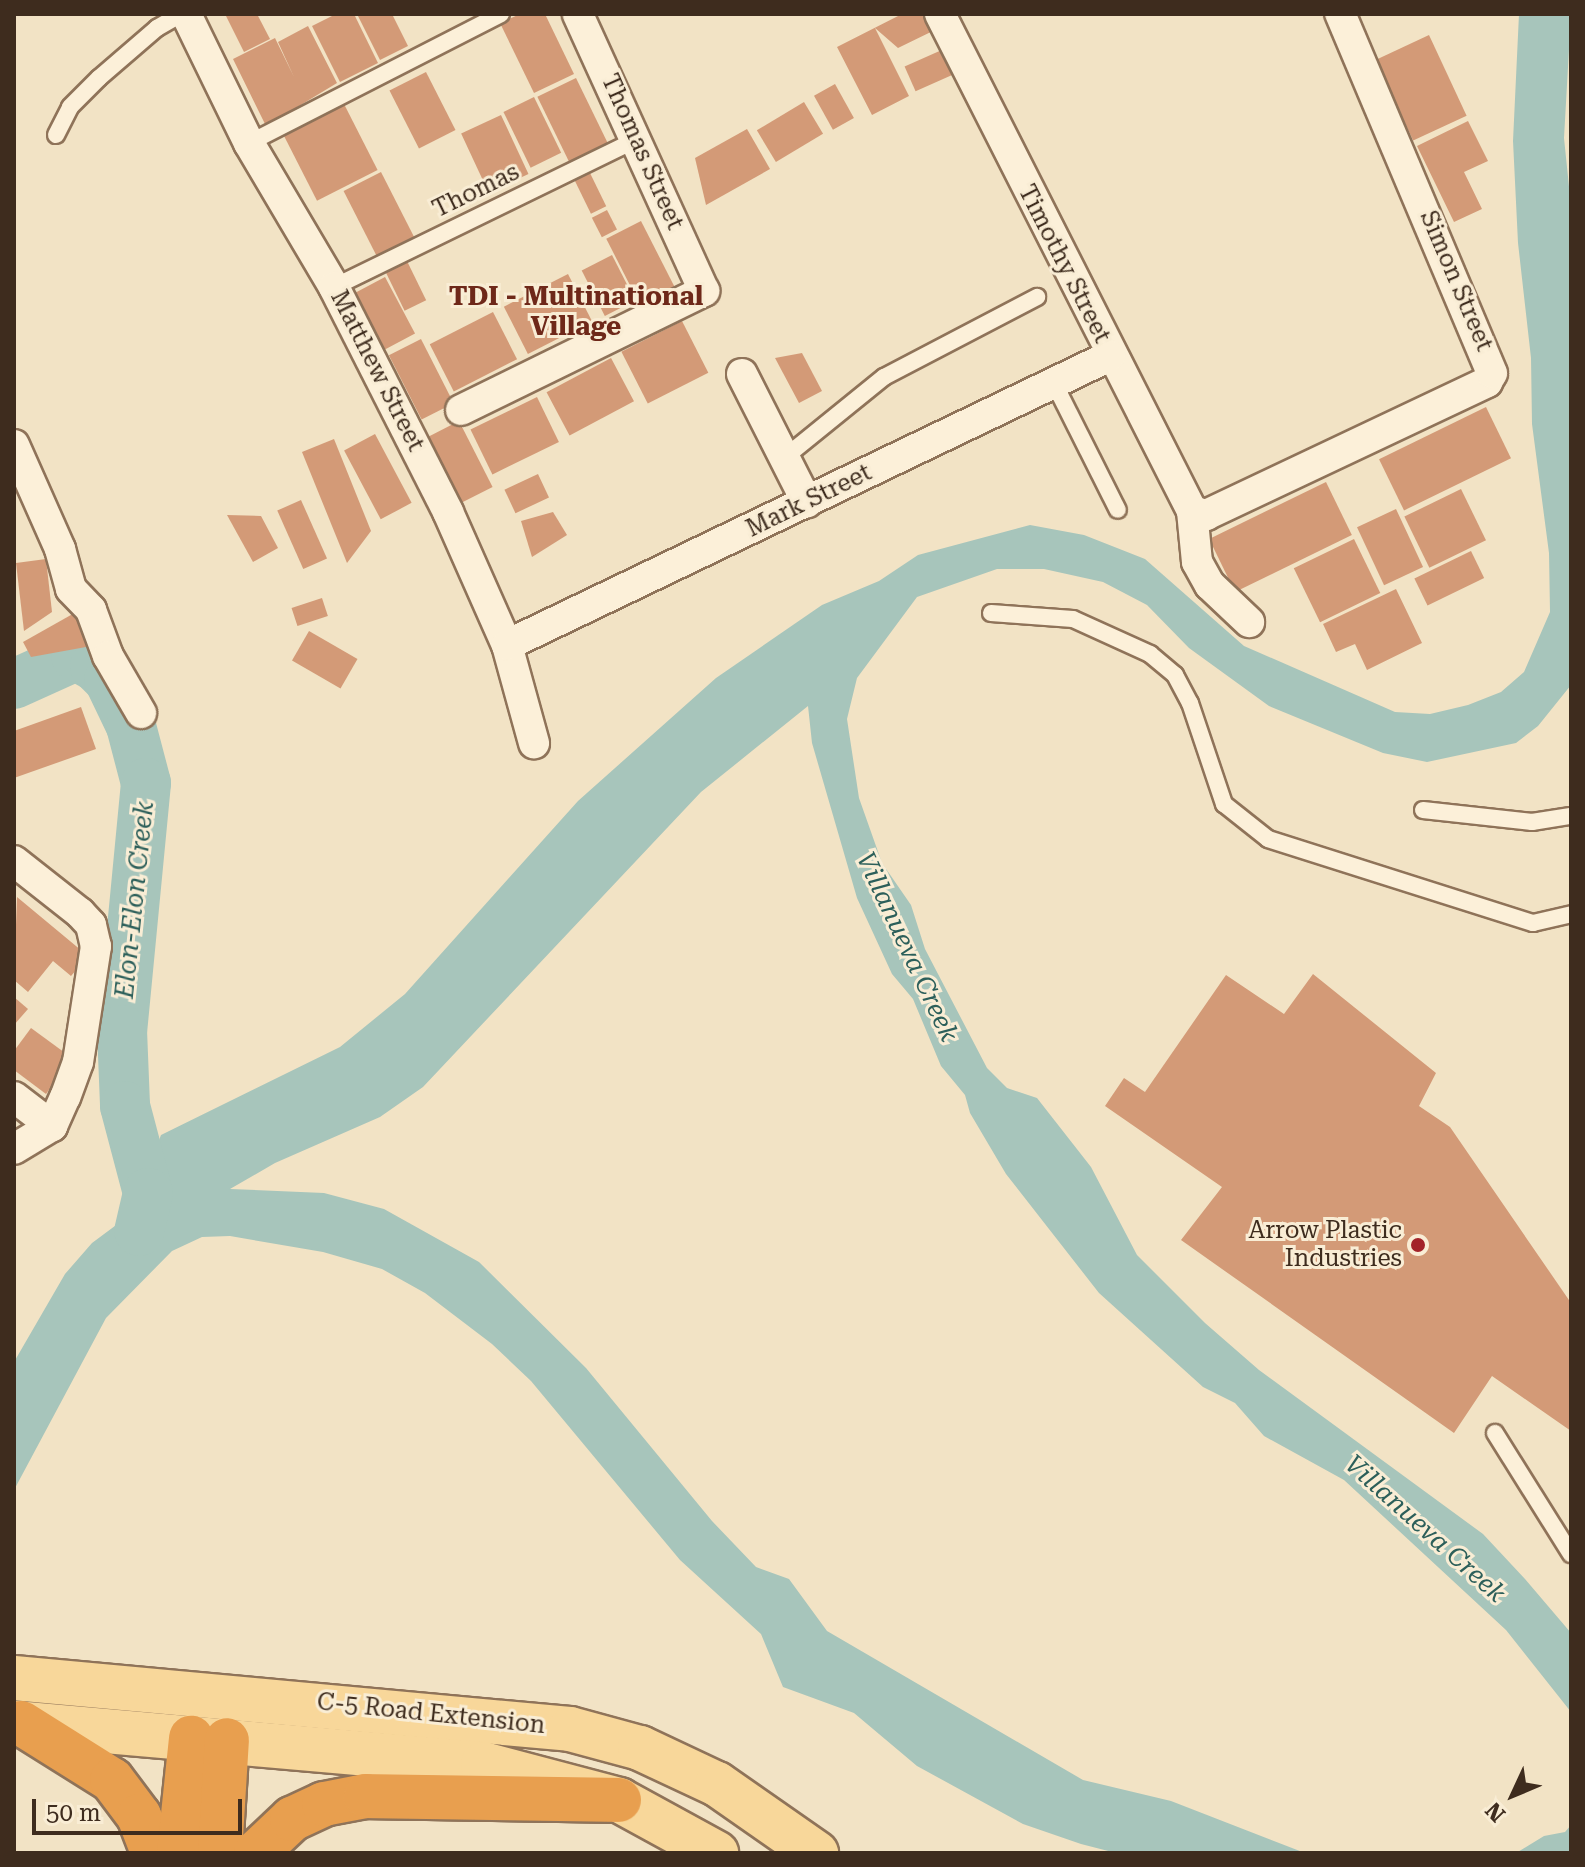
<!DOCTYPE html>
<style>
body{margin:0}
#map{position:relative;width:1585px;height:1867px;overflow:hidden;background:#f2e3c5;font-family:"Roboto Serif",serif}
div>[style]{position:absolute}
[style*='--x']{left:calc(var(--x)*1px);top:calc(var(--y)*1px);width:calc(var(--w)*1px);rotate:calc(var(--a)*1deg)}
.water>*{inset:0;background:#a7c5bb}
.river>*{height:50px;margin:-25px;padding:0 25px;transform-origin:25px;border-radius:25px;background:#a7c5bb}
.building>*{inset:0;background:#d39a77;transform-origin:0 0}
.roads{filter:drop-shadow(2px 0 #8f7359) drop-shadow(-2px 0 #8f7359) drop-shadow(0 2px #8f7359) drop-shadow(0 -2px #8f7359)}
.lane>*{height:16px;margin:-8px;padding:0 8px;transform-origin:8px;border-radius:8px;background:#fcf0d9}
.street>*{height:30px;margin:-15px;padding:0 15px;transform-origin:15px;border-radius:15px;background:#fcf0d9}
.primary>*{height:44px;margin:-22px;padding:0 22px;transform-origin:22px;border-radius:22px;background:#f8d79a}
.highway>*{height:44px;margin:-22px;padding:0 22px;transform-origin:22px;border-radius:22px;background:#e89f4f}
.dots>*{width:22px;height:22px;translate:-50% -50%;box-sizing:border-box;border:4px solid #f9edd5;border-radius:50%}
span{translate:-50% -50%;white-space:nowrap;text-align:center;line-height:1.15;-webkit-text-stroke:6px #f9edd5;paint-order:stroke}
.street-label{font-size:24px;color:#3e2c1e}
.poi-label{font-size:24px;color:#3e2c1e}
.right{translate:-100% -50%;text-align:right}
.neighbourhood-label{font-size:26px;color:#6e2819;font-weight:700}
.water-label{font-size:26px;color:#2c5f5a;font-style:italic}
.frame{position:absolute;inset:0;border:16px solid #3e2c1e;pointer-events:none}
.north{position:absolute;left:1473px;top:1755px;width:80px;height:80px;-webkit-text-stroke:6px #f9edd5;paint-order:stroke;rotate:226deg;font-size:22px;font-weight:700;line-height:32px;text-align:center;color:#3e2c1e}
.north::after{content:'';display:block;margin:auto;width:28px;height:36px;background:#3e2c1e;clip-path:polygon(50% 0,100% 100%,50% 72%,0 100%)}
.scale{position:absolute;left:32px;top:1799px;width:210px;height:36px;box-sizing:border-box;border:4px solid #3e2c1e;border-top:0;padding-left:10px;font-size:24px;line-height:28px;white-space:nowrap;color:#3e2c1e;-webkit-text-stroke:6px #f9edd5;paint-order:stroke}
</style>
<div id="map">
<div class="water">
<div style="clip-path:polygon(1519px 14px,1571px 14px,1564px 138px,1571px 206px,1571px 685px,1538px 726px,1516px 743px,1427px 762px,1383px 753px,1269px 706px,1189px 648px,1147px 605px,1103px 582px,1044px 569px,997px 569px,917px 597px,857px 678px,847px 719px,859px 798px,882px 863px,911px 905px,925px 949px,987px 1068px,1007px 1088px,1037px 1098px,1091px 1167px,1137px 1255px,1205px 1323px,1259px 1370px,1483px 1534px,1525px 1579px,1571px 1633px,1571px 1712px,1506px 1630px,1344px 1480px,1264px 1436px,1235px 1403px,1203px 1387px,1099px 1293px,1006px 1174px,970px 1113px,965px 1095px,941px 1066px,913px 999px,892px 974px,857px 898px,812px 743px,808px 706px,701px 792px,423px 1087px,380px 1117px,275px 1163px,230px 1189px,324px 1193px,384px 1209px,479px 1262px,586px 1368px,712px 1521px,756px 1567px,789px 1579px,827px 1631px,1083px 1780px,1171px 1801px,1305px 1853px,1116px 1853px,1081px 1844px,1023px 1824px,917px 1766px,854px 1713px,783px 1687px,761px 1634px,680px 1560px,531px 1381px,492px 1344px,425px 1293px,382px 1269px,323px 1252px,230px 1236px,202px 1237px,172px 1251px,106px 1318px,14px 1490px,14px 1362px,65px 1274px,92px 1243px,131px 1214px,161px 1135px,340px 1047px,405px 994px,578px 801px,716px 678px,822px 605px,879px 581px,918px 555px,1030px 525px,1084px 535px,1145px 559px,1244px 646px,1395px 712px,1430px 714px,1468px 705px,1501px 692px,1524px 672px,1550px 612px,1549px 553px,1532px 424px,1531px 358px,1518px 243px,1513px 141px)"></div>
<div style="clip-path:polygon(1571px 1825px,1571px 1853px,1516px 1853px,1544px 1836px,1565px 1832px)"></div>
</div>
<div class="river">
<div style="--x:14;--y:684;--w:68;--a:-24.3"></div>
<div style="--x:76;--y:656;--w:21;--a:28"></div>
<div style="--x:95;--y:666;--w:20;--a:45"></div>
<div style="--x:109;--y:680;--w:51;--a:64.4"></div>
<div style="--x:131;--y:726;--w:59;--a:75.3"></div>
<div style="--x:146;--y:783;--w:248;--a:95.5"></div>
<div style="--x:122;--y:1030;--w:76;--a:87.7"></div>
<div style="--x:125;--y:1106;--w:90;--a:75.2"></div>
<div style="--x:148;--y:1193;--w:39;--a:103"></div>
</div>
<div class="building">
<div style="clip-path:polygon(225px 14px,257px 14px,270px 39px,244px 52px)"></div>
<div style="clip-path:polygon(336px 14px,354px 14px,378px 63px,340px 82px,312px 26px)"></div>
<div style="clip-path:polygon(357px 14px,392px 14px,408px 46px,380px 60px)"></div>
<div style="clip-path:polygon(520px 14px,545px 14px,574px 74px,534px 93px,500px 23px)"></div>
<div style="clip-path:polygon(902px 14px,932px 14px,939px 28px,898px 48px,875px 28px,909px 96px,872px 115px,837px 47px)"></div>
<div style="clip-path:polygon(308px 26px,337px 83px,266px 126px,233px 59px,275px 38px,294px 77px,278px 42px)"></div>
<div style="left:1429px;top:35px;width:89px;height:59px;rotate:65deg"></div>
<div style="left:953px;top:45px;width:27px;height:53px;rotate:66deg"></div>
<div style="left:426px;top:72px;width:65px;height:41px;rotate:63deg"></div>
<div style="left:576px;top:78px;width:72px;height:43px;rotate:64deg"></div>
<div style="left:835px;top:84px;width:39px;height:24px;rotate:61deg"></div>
<div style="left:534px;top:97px;width:62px;height:34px;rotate:64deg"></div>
<div style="left:804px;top:102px;width:37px;height:55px;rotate:59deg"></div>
<div style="left:344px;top:104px;width:74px;height:68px;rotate:63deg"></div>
<div style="left:501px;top:115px;width:65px;height:44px;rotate:65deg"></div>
<div style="clip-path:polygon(1468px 121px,1488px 161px,1464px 172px,1482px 209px,1454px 222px,1417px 146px)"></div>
<div style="clip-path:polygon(747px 129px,770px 169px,706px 205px,695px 158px)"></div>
<div style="left:381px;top:172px;width:76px;height:42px;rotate:63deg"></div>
<div style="left:590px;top:173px;width:37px;height:17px;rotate:64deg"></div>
<div style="left:607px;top:210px;width:22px;height:17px;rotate:63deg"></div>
<div style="left:641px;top:221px;width:78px;height:39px;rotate:63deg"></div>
<div style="left:612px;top:255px;width:51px;height:34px;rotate:63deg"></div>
<div style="left:406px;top:259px;width:46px;height:24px;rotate:64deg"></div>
<div style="left:568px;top:274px;width:53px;height:72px;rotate:63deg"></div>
<div style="left:385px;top:277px;width:64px;height:40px;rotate:62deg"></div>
<div style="left:493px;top:312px;width:53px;height:71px;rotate:63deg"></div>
<div style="left:682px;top:321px;width:58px;height:68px;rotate:63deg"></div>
<div style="left:421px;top:339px;width:72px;height:36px;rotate:63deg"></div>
<div style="clip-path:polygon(802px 353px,822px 391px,799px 403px,775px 358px)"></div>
<div style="left:611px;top:358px;width:49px;height:73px;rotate:62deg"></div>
<div style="left:537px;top:397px;width:50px;height:74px;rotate:64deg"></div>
<div style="left:1486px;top:407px;width:57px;height:119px;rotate:64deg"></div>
<div style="left:459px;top:421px;width:74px;height:35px;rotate:63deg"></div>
<div style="left:375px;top:434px;width:78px;height:35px;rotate:62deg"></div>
<div style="clip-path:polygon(334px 439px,371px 531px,347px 563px,302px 452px)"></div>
<div style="left:538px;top:474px;width:26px;height:37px;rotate:65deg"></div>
<div style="left:1326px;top:482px;width:59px;height:130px;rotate:64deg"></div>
<div style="left:1461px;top:489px;width:57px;height:63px;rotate:64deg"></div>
<div style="left:301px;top:500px;width:64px;height:26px;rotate:66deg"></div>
<div style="left:1396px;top:509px;width:64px;height:43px;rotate:65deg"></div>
<div style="clip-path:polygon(553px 512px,567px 535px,532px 557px,521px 521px)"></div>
<div style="clip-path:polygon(227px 515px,261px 516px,278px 548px,253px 562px)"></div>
<div style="left:1354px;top:539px;width:60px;height:67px;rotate:64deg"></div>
<div style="left:1471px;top:551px;width:30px;height:63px;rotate:64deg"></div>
<div style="clip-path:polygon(46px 559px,52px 612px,24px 631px,16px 563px)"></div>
<div style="clip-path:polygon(1396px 589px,1422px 643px,1367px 670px,1355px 644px,1336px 652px,1323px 624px)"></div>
<div style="left:322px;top:598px;width:19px;height:32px;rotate:72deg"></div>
<div style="clip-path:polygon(78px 611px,97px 645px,31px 657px,23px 642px)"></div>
<div style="left:309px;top:631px;width:56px;height:34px;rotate:30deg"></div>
<div style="clip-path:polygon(81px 707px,96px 749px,14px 778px,14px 731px)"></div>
<div style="clip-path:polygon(17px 897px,88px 956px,71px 976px,53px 961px,28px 992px,14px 980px)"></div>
<div style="clip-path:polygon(1313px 974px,1436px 1073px,1419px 1106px,1450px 1127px,1571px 1303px,1571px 1431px,1492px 1376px,1454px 1433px,1181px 1240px,1222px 1187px,1105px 1106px,1124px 1078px,1145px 1092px,1226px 975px,1284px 1014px)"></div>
<div style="clip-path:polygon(14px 997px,28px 1009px,14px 1025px)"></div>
<div style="clip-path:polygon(31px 1028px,72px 1058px,46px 1094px,14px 1070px,14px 1051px)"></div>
</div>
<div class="roads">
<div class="lane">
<div style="--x:56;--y:135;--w:31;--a:-63"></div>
<div style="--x:70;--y:107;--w:41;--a:-45"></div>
<div style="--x:99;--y:78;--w:77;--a:-40.8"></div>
<div style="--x:157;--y:28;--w:28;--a:-30"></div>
<div style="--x:249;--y:143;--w:283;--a:-27.1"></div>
<div style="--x:334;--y:287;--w:338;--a:-26"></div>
<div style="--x:1053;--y:381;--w:144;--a:63.3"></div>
<div style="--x:784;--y:458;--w:129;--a:-39"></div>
<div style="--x:884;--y:377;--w:173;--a:-27.6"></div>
<div style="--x:991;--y:613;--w:82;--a:4.2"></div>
<div style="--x:1073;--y:619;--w:85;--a:24.4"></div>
<div style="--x:1150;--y:654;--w:33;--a:40"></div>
<div style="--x:1175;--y:675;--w:32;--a:62"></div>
<div style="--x:1190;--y:703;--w:107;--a:71.4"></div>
<div style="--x:1224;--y:804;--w:56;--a:38.5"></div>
<div style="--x:1268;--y:839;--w:278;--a:17.6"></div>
<div style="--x:1533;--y:923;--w:39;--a:-13"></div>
<div style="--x:1423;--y:810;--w:110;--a:6.3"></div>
<div style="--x:1532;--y:822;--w:39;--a:-9"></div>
<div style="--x:1495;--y:1433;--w:143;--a:57.9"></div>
</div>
<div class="street">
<div style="--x:186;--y:14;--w:144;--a:64"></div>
<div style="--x:249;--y:143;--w:167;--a:59.4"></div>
<div style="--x:334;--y:287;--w:252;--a:63.1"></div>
<div style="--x:448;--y:512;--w:145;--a:66.1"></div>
<div style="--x:507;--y:645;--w:102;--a:74.6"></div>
<div style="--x:940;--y:14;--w:557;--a:63.11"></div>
<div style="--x:742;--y:374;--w:144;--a:63.1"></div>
<div style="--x:461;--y:410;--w:271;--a:-26.1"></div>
<div style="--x:704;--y:291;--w:304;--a:-114.5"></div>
<div style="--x:14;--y:445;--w:114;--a:66.1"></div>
<div style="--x:60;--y:549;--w:41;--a:74.6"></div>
<div style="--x:71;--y:589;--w:29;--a:46"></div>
<div style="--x:91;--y:610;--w:49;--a:69.7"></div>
<div style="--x:108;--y:656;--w:66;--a:59.9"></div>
<div style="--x:1192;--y:511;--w:15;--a:16"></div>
<div style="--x:1206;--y:515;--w:311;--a:-25.3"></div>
<div style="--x:1487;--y:382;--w:10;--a:-61"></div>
<div style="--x:1492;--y:373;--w:390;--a:-112.9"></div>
<div style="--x:1192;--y:511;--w:51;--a:84.4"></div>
<div style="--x:1197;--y:562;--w:26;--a:61"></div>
<div style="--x:1210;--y:585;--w:54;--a:43.5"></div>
<div style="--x:507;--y:645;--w:669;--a:-25.61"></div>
<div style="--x:14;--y:861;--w:84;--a:38.2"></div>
<div style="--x:80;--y:913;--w:16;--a:47"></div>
<div style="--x:91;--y:925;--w:22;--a:77"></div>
<div style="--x:96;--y:946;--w:117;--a:98.8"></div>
<div style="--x:78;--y:1062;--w:37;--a:110"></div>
<div style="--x:65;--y:1097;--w:32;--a:114"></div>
<div style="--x:52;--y:1126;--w:44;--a:148.8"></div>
<div style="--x:14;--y:1097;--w:48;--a:37.3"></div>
</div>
<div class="primary">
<div style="--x:14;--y:1678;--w:558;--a:5.24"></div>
<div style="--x:570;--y:1729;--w:73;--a:15.2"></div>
<div style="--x:640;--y:1748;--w:85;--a:25.1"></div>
<div style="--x:717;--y:1784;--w:121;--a:34.9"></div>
<div style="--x:14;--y:1723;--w:471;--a:5"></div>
<div style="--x:483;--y:1764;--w:141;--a:14.8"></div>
<div style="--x:619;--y:1800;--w:111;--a:28.7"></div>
</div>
<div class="highway">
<div style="--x:21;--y:1723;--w:107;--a:32.1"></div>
<div style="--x:112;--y:1780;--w:45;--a:53.1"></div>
<div style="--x:139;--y:1816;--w:40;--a:69"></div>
<div style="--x:179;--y:1853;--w:116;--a:-84"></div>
<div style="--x:220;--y:1853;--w:113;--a:-86.5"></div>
<div style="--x:256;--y:1853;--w:50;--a:-43.4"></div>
<div style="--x:292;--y:1819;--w:35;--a:-25"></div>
<div style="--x:324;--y:1804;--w:43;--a:-10.8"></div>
<div style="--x:366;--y:1796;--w:253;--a:0.9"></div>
</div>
</div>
<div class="dots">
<div style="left:1418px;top:1245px;background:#a32329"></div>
</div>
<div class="street-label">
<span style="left:642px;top:152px;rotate:66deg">Thomas Street</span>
<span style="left:476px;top:191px;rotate:-26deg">Thomas</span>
<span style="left:1064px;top:264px;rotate:63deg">Timothy Street</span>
<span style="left:1456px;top:281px;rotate:67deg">Simon Street</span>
<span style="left:377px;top:371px;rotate:63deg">Matthew Street</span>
<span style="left:809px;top:501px;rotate:-26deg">Mark Street</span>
<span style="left:431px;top:1714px;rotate:6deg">C-5 Road Extension</span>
</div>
<div class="poi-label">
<span class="right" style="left:1402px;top:1245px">Arrow Plastic<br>Industries</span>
</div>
<div class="neighbourhood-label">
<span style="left:576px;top:312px">TDI - Multinational<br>Village</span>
</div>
<div class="water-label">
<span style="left:135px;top:900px;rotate:-84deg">Elon-Elon Creek</span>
<span style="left:907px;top:947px;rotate:65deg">Villanueva Creek</span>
<span style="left:1425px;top:1529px;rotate:42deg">Villanueva Creek</span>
</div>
<div class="frame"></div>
<div class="north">N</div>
<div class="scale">50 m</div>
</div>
